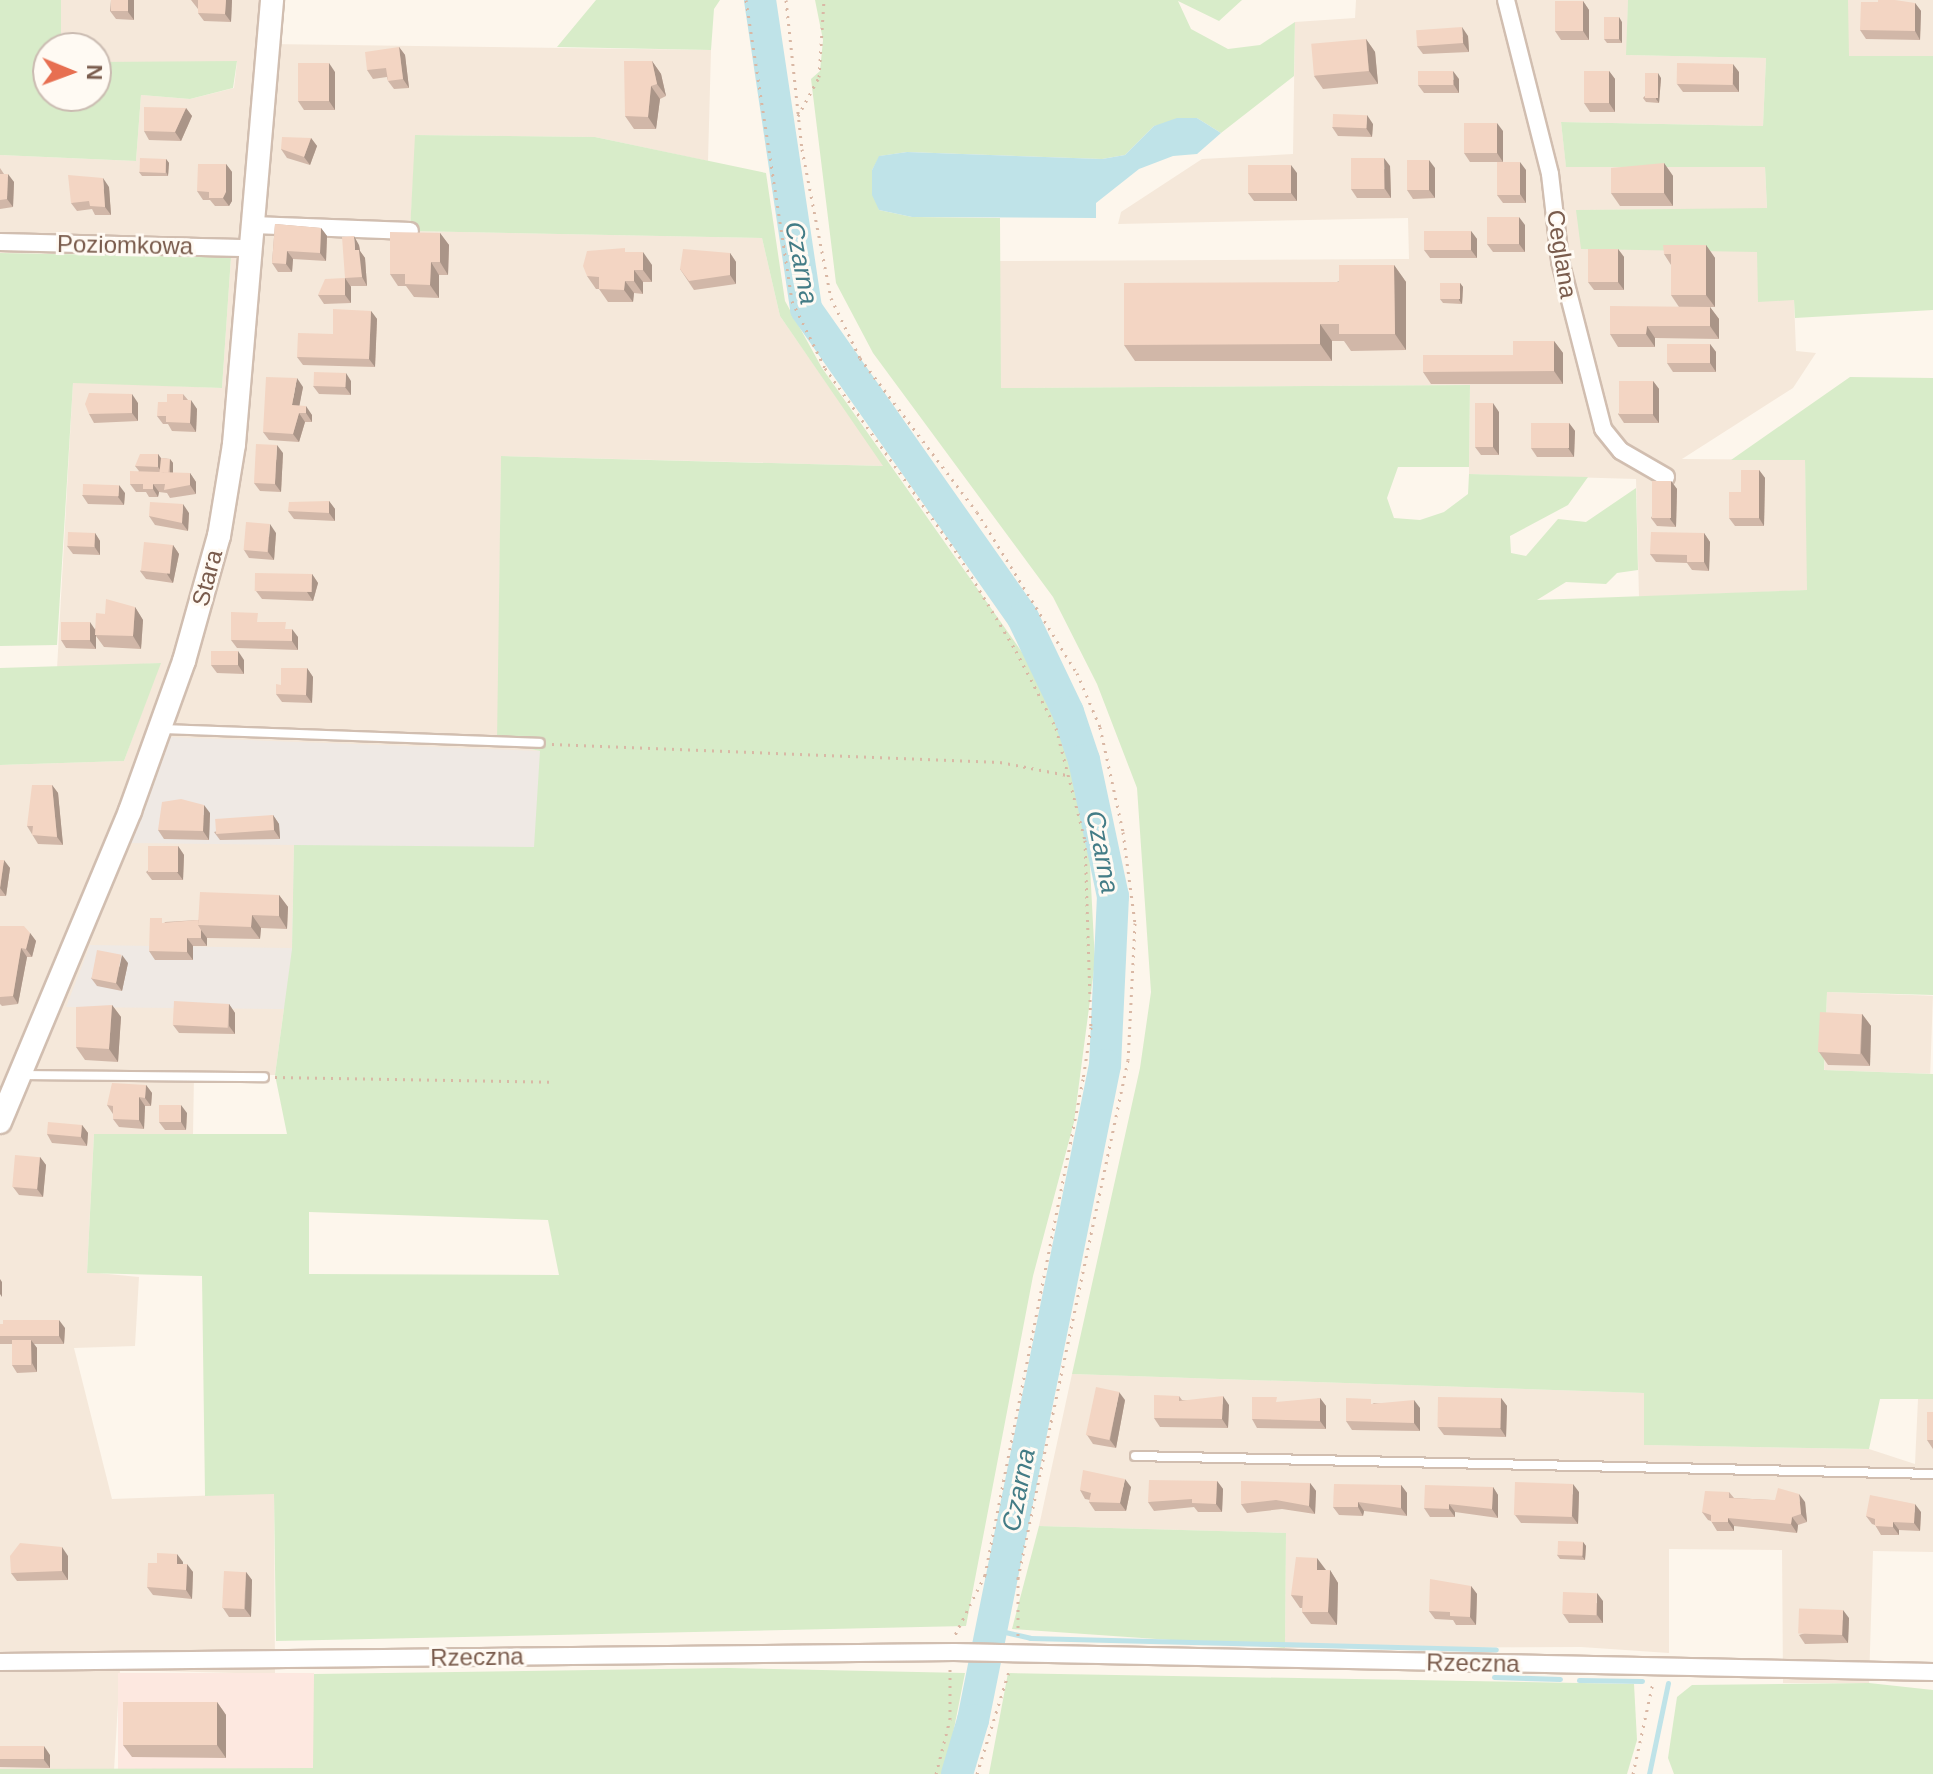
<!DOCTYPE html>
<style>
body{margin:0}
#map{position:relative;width:1933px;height:1774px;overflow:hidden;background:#fdf6ec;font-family:Helvetica,sans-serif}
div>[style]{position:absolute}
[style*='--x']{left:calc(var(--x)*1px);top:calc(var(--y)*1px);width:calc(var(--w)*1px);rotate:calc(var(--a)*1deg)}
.residential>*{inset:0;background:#f5e8da;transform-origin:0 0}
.commercial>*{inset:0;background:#fde8e0;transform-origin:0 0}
.industrial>*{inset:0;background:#efe9e4}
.green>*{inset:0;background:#d8ecc9}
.water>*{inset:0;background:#bfe3e8}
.stream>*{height:5px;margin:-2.5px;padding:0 2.5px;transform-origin:2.5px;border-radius:2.5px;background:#bfe3e8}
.river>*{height:32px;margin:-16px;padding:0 16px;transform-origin:16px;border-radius:16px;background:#bfe3e8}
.path>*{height:3px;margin-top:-1.5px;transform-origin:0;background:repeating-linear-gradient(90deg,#d9b8a5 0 2px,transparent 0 8px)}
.roads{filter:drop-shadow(2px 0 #d1beb0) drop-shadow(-2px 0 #d1beb0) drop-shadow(0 2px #d1beb0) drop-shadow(0 -2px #d1beb0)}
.lane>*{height:8px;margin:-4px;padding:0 4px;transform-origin:4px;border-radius:4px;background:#fff}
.street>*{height:16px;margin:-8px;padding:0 8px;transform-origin:8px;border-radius:8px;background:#fff}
.secondary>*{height:22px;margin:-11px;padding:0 11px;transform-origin:11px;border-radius:11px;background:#fff}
.wall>*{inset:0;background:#d1b7a8}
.shaded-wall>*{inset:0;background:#aa9588}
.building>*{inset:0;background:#f3d5c3;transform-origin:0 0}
span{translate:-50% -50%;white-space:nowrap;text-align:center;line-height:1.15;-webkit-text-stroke:6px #fffaf3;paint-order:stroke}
.street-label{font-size:24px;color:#7a5c4d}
.water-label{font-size:26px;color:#437c86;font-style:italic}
.north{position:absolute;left:32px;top:32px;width:80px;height:80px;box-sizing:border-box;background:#fffaf3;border:2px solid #cabbb1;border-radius:50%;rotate:91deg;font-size:22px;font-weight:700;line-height:32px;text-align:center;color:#7a5c4d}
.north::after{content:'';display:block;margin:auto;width:28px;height:36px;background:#e76f51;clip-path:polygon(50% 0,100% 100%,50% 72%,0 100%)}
</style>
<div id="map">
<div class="residential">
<div style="clip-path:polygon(61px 0,272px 0,269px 44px,711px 50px,708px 161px,595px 137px,416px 135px,410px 231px,762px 238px,780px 316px,884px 466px,501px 456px,498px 742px,540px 751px,294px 845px,292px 949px,275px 1075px,194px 1075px,193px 1135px,94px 1134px,87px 1272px,139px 1277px,135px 1346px,74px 1348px,112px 1499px,274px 1493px,275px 1674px,120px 1670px,114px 1771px,0 1769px,0 765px,124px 761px,160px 663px,57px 669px,73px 382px,222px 388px,231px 257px,0 253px,0 155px,136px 161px,141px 95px,190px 99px,234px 88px,237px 62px,96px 62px,96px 48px,61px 40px)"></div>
<div style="clip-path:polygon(1356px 0,1628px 0,1627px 55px,1766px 58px,1763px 126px,1561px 122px,1566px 166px,1765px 167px,1767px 209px,1577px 210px,1757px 252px,1794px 300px,1796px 351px,1816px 353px,1793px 388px,1682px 459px,1805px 460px,1808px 590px,1639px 597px,1636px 479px,1469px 474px,1470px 385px,1000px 388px,999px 261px,1409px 259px,1408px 218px,1118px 224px,1121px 212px,1202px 159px,1293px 154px,1295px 22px,1355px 18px)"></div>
<div style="left:1848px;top:0;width:85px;height:56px"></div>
<div style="left:1827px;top:992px;width:106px;height:78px;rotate:2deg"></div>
<div style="clip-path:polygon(1072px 1374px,1644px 1393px,1645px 1445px,1869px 1449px,1915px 1464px,1918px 1399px,1933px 1399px,1933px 1552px,1873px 1551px,1869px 1683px,1783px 1683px,1782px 1550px,1669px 1549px,1669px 1653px,1581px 1647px,1285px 1648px,1286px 1533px,1039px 1526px)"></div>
</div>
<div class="commercial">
<div style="left:118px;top:1673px;width:196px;height:98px"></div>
</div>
<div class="industrial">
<div style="clip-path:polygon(169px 737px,540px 751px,707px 1013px,66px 1007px,90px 945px,292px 948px,294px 845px,130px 843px)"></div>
</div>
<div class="green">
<div style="clip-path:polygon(0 0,61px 0,61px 40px,87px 44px,88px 48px,48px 48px,48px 96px,96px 96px,96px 62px,237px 61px,233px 88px,190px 99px,141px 95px,136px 161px,0 155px)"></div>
<div style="clip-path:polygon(596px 0,720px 0,714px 9px,711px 50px,557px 47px)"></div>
<div style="clip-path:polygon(815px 0,1242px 0,1219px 21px,1178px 1px,1191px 29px,1228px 49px,1260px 45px,1295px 22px,1294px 76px,1221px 133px,1197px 118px,1154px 126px,1125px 155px,1102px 159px,907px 152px,880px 156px,872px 170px,879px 210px,912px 217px,1000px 218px,1001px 388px,1470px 385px,1469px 467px,1398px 467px,1387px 498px,1394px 518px,1420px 520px,1444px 512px,1468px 494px,1469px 474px,1588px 477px,1568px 505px,1510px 536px,1511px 553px,1526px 556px,1558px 519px,1586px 522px,1636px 488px,1638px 570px,1617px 573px,1606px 584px,1566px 582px,1537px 600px,1807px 590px,1805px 460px,1731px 460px,1850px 377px,1933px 378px,1933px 995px,1827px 992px,1824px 1070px,1933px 1074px,1933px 1399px,1880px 1399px,1869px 1449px,1644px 1445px,1644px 1393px,1072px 1374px,1140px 1068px,1151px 992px,1137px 788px,1097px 684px,1053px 597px,873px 353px,836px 283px,811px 79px,820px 71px,823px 40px)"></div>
<div style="clip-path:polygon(1628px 0,1848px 0,1849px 56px,1933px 56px,1933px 310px,1795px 318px,1794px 300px,1758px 302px,1757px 252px,1581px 249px,1576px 210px,1767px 208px,1765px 167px,1566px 167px,1561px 122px,1763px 126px,1766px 58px,1626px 55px)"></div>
<div style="clip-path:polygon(evenodd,415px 135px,595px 137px,766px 173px,785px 301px,822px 368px,1024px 655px,1069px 748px,1089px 847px,1095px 962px,1074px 1122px,1033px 1276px,966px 1626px,276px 1641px,274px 1494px,205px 1496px,202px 1276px,87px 1273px,94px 1134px,287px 1134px,275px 1075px,292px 949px,294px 845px,534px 847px,540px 751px,497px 742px,501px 456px,883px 466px,780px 316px,762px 238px,410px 231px,415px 135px,309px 1212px,548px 1220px,559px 1275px,309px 1274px,309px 1212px)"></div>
<div style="clip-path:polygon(0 253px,231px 257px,222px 388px,73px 383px,57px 645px,0 646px)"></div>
<div style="clip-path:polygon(161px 663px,124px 761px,0 765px,0 668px)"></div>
<div style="clip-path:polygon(1039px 1526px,1286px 1533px,1285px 1648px,1012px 1629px)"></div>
<div style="clip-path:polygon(728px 1668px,965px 1673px,945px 1774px,0 1774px,0 1769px,313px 1768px,314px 1674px)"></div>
<div style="clip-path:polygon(1008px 1673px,1634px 1684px,1637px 1740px,1627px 1774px,989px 1774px)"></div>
<div style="clip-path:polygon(1869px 1683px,1933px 1690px,1933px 1774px,1674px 1774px,1668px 1758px,1677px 1697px,1692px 1685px)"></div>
</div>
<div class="water">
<div style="clip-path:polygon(1177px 118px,1197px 118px,1221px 133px,1197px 154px,1173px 156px,1139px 169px,1096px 203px,1096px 218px,912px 217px,879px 210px,872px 195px,872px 170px,879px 156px,907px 152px,1102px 159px,1125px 155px,1154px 126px)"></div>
</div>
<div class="stream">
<div style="--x:992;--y:1629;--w:39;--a:13"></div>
<div style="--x:1030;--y:1638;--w:466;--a:1.4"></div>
<div style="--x:1494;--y:1677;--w:66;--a:1.7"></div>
<div style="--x:1579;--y:1680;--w:63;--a:0.9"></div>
<div style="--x:1649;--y:1774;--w:93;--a:-78.2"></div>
</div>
<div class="river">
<div style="--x:760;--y:0;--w:312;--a:81.5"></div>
<div style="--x:806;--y:309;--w:378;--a:54.9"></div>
<div style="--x:1023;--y:618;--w:104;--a:64.4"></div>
<div style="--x:1068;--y:712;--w:51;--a:71.6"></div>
<div style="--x:1084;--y:760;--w:139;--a:78"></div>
<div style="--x:1113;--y:896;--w:169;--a:92.7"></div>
<div style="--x:1105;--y:1065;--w:668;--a:101.39"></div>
<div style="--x:973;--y:1720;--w:56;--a:106.5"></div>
</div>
<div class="path">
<div style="--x:746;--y:0;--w:304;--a:81.3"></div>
<div style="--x:792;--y:301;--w:75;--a:63.8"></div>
<div style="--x:825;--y:368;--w:231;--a:54.5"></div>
<div style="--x:959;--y:556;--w:111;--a:59"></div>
<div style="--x:1016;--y:651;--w:87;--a:62.5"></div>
<div style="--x:1056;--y:728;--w:116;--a:75.5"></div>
<div style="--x:1085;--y:840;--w:187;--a:88.2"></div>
<div style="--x:1091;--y:1027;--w:53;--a:98.7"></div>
<div style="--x:1083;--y:1079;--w:506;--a:101.18"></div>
<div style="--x:985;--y:1575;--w:67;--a:116.6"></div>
<div style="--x:786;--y:0;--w:150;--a:83.9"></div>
<div style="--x:802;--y:149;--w:152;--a:79"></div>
<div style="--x:831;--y:298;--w:67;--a:64.2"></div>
<div style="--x:860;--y:358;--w:193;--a:52.8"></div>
<div style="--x:977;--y:512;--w:190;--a:58.2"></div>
<div style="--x:1077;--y:673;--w:59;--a:66.9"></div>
<div style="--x:1100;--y:727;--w:107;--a:77.6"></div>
<div style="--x:1123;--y:832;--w:92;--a:82.5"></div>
<div style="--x:1135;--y:923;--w:137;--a:92.9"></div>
<div style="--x:1128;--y:1060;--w:530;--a:101.99"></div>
<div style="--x:1018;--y:1578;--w:58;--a:90"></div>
<div style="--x:798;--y:116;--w:44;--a:-61.7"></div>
<div style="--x:819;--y:77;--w:77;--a:-86.3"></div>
<div style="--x:552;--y:744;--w:448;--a:2.3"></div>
<div style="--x:1000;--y:762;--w:68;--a:11"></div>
<div style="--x:275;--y:1077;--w:276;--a:1"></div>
<div style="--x:936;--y:1774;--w:57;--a:-75.7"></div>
<div style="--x:950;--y:1719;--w:51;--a:-90"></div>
<div style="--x:977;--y:1774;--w:108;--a:-72.7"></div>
<div style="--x:1633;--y:1774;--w:94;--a:-77.7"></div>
</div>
<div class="roads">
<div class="lane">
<div style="--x:160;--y:729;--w:380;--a:2.1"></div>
<div style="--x:24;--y:1075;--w:240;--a:0.5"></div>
<div style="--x:1135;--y:1456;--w:798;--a:1.29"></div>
</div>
<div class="street">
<div style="--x:1506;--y:0;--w:179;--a:75.8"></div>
<div style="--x:1550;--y:174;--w:88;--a:83.4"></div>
<div style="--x:1560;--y:261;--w:173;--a:75.6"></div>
<div style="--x:1603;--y:429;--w:28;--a:51"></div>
<div style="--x:1621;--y:451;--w:52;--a:30"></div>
<div style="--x:253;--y:225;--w:157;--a:2.2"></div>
<div style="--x:0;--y:242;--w:251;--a:1.4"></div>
<div style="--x:0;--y:1662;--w:954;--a:-0.6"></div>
<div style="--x:954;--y:1652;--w:979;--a:1.17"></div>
</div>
<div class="secondary">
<div style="--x:0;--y:1122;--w:337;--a:-67.3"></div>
<div style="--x:130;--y:811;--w:159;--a:-70.2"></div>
<div style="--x:184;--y:661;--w:130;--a:-74.4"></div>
<div style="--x:219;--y:536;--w:93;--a:-80.7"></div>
<div style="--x:234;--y:444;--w:446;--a:-85.1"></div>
</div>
</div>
<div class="wall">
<div style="clip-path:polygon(111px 0,134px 0,134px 20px,116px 19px,110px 11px)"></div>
<div style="clip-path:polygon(191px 0,232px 0,231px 22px,204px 21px,198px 13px,198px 9px)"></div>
<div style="clip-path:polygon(1583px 1px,1589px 10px,1589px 40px,1561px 40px,1555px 31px)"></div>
<div style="clip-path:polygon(1915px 3px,1921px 11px,1920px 40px,1866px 39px,1860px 30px)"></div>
<div style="clip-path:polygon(1622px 22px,1622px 43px,1607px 43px,1604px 39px)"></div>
<div style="clip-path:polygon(1468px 36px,1469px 52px,1423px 54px,1417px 46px)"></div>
<div style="clip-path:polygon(1366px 39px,1375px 52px,1378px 84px,1323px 89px,1314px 76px)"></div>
<div style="clip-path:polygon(399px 47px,405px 55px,409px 88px,394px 89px,388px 81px,387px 77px,373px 79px,367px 70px)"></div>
<div style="clip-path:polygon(652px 61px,661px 74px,666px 96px,660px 99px,656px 129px,634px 129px,625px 116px)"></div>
<div style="clip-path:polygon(1609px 71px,1615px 79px,1615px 112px,1590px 112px,1584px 103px)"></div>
<div style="clip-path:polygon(335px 72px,335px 110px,304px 110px,298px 101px)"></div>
<div style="clip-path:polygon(1739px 72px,1739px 92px,1683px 92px,1677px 84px)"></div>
<div style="clip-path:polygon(1661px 78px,1659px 103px,1646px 102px,1643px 98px)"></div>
<div style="clip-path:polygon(1459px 79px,1459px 93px,1424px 93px,1418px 85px)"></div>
<div style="clip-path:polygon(186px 108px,192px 116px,181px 141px,149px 140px,144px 131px)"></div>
<div style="clip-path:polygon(1373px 124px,1372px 137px,1338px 136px,1332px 127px)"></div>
<div style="clip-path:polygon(1503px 131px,1503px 162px,1470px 162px,1464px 153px)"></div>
<div style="clip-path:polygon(311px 138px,317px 146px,310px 165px,287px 158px,281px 149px)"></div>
<div style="clip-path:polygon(166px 159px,169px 163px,168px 176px,142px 176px,139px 172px)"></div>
<div style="clip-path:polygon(1664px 163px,1673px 176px,1673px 206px,1620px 206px,1611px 193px)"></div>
<div style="clip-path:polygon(226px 164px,232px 172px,232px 201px,229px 206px,215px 206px,210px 200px,203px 200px,197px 191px)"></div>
<div style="clip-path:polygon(1390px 166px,1391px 198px,1357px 198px,1351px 189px)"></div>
<div style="clip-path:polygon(0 168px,4px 174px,14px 182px,13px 207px,0 209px)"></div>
<div style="clip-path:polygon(1435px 168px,1435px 198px,1413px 199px,1407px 190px)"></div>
<div style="clip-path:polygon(1526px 170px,1526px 203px,1503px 203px,1497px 195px)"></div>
<div style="clip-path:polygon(1297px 173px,1297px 201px,1254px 201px,1248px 193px)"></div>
<div style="clip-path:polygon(109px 187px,111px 215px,95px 215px,92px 209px,77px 211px,71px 203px)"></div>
<div style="clip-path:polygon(275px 224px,321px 228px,327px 236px,326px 261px,293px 259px,292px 272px,278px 272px,272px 263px)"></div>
<div style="clip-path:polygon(1525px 225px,1525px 252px,1493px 252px,1487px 244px)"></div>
<div style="clip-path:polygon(1471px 231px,1477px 239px,1477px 258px,1430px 258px,1424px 250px)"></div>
<div style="clip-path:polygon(440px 233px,449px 245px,448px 275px,439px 275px,439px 298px,414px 297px,406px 286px,398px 286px,390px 274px)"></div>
<div style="clip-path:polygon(359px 245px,360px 251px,365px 258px,367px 286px,351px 286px,351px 303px,324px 304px,318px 295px,345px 278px)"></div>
<div style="clip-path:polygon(1706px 245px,1715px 258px,1715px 307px,1710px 307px,1719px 319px,1719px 339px,1655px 338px,1655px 347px,1618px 347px,1610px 334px,1679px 307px,1671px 295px,1671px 265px,1664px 254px)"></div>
<div style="clip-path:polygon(1618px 249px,1624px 257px,1624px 290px,1594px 290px,1588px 282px)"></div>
<div style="clip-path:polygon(628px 252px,652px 265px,652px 282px,643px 282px,643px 294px,634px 293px,633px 302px,608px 302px,599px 289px,596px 289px,587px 276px)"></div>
<div style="clip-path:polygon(730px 253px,736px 262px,736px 284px,694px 290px,680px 269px)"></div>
<div style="clip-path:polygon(1394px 265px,1406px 282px,1406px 350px,1351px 351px,1344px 341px,1332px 341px,1332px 361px,1135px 361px,1124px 345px)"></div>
<div style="clip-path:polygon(1460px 283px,1463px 287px,1462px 304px,1443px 303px,1440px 299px)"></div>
<div style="clip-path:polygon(371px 311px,377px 319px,375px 367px,303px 365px,297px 357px)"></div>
<div style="clip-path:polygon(1554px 341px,1563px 353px,1563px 384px,1431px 384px,1423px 372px,1513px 355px)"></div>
<div style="clip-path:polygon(1710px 344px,1716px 352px,1716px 372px,1673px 372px,1667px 363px)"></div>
<div style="clip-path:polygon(351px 381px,351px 395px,319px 394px,313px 386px)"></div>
<div style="clip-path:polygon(1653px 381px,1659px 389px,1659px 423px,1624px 423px,1618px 414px)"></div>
<div style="clip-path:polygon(303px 387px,299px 406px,312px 415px,312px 422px,305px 422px,299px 442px,269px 440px,263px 432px)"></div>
<div style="clip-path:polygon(183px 394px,188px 400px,197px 409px,196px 432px,172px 431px,168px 424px,163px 424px,157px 416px,167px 402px)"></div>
<div style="clip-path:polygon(138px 403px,138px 421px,94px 423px,89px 414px)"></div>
<div style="clip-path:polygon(1499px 412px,1499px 455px,1481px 455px,1475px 447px)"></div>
<div style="clip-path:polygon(1569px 423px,1575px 431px,1574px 457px,1537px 457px,1531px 448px)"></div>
<div style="clip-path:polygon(283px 453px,281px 492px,260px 491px,254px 483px)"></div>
<div style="clip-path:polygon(158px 454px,161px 458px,170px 459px,173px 463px,173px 473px,190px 473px,196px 482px,196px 494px,170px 498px,167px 493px,159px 492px,158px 497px,149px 497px,146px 492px,136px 492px,130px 484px,139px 471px,135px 466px)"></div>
<div style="clip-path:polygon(1759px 470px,1765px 478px,1764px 526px,1735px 526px,1729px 518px,1741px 492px)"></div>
<div style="clip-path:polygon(1671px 481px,1677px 489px,1676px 527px,1657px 526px,1651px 518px)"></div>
<div style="clip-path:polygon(125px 493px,124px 505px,88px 504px,82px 495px)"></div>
<div style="clip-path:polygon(329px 501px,335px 509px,335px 521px,294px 519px,288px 511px)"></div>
<div style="clip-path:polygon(189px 513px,188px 531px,155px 525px,149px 516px)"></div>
<div style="clip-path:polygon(95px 533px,100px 541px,100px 555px,73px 554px,67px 546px)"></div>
<div style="clip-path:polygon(276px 533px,274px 560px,249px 558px,244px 550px)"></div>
<div style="clip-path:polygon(1704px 533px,1710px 542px,1709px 571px,1692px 570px,1687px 563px,1656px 562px,1650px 554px)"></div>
<div style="clip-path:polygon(173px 545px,179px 554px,173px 583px,146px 579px,140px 571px)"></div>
<div style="clip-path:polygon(312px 574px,318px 583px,313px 601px,262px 599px,256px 591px)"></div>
<div style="clip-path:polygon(135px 607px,143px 620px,141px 649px,104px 647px,96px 636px,96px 649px,66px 648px,61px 640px,95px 629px,105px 614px)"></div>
<div style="clip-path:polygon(263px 622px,298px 637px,298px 650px,237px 648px,231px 640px)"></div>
<div style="clip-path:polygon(244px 660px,244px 674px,217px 673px,211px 665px)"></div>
<div style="clip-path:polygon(307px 668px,313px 677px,312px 703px,282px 702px,276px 694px,281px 685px)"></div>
<div style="clip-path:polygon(52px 785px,58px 793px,63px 845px,38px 844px,27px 826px)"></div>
<div style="clip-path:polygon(210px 813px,209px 840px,164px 839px,158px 830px)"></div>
<div style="clip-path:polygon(273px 815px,279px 824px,280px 839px,220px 840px,214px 832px)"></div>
<div style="clip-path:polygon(178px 846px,184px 855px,183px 880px,152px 880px,146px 872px)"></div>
<div style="clip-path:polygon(0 860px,10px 868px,6px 896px,0 896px)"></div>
<div style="clip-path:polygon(279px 895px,288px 907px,287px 929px,261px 928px,260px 939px,207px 938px,207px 946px,193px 946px,193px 960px,155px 960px,149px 951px,165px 922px,198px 920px)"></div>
<div style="clip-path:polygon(0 926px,30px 933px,36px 941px,32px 957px,27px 957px,18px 1004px,2px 1006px,0 1004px)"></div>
<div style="clip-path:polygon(128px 963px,122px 991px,97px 986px,91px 978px)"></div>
<div style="clip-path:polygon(229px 1004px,235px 1013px,235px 1034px,179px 1033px,173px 1025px)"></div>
<div style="clip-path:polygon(112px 1005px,121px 1017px,118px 1062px,85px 1060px,76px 1047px)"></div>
<div style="clip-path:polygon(1862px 1014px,1871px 1026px,1870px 1066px,1828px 1065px,1819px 1052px)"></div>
<div style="clip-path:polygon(146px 1085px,152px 1093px,151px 1106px,145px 1106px,144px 1129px,119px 1127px,113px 1119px,113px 1114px,107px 1105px)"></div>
<div style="clip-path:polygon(187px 1113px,186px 1130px,165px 1130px,159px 1122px)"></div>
<div style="clip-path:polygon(82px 1125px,88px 1133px,87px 1146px,52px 1143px,47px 1134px)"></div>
<div style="clip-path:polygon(40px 1157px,46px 1165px,43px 1197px,19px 1195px,13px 1187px)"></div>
<div style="clip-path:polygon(0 1324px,65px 1328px,64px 1344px,34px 1344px,37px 1348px,37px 1372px,17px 1373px,12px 1365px,12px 1344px,0 1344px)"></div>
<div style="clip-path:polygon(1179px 1396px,1182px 1400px,1229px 1405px,1228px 1428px,1160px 1427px,1154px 1418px)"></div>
<div style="clip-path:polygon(1320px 1398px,1326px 1406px,1326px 1429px,1257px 1428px,1252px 1419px)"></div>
<div style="clip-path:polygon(1501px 1398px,1507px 1406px,1506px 1437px,1444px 1435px,1438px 1427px)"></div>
<div style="clip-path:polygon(1125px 1400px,1116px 1448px,1093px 1444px,1087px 1435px)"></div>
<div style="clip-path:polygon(1374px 1403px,1420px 1408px,1420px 1431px,1352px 1430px,1346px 1421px)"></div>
<div style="clip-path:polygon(1933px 1412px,1933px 1449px,1927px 1440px)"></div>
<div style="clip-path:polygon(1217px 1481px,1223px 1489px,1222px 1512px,1198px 1512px,1194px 1507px,1154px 1511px,1148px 1502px)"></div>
<div style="clip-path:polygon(1310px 1483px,1316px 1491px,1315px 1514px,1282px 1509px,1247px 1513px,1241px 1504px)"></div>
<div style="clip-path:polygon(1401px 1485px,1407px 1493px,1407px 1516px,1364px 1511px,1363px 1516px,1339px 1515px,1333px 1507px)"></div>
<div style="clip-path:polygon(1131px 1487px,1126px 1511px,1095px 1511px,1089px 1502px,1090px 1500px,1085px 1499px,1080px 1490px)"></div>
<div style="clip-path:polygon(1493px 1487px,1498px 1495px,1498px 1518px,1455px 1512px,1455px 1517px,1430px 1517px,1424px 1508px)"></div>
<div style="clip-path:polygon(1579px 1492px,1578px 1524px,1521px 1523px,1515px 1515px)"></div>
<div style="clip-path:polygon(1729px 1492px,1734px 1498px,1805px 1502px,1807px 1522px,1798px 1525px,1797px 1533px,1734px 1526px,1734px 1531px,1717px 1531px,1711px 1521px,1708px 1520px,1702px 1512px)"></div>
<div style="clip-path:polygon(1921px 1512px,1920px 1531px,1899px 1530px,1899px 1535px,1881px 1535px,1875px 1525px,1872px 1524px,1866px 1516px)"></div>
<div style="clip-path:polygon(1583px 1542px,1586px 1546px,1585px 1560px,1560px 1559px,1557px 1555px)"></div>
<div style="clip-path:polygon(68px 1556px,68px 1580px,17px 1581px,11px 1573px)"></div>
<div style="clip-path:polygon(183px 1562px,183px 1564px,193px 1572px,192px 1599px,153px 1595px,147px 1587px)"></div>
<div style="clip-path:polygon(1326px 1570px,1330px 1570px,1338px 1583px,1337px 1625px,1311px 1624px,1302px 1612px,1302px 1608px,1300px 1608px,1291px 1595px)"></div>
<div style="clip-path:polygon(246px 1572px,252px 1580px,251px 1617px,229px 1617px,223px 1608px)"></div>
<div style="clip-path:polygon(1471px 1586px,1477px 1594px,1476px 1625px,1456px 1625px,1453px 1620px,1435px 1619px,1429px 1611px)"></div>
<div style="clip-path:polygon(1603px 1601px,1603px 1623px,1569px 1623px,1563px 1614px)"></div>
<div style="clip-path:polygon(1849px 1618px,1848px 1643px,1805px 1644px,1799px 1635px)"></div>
<div style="clip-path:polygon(217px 1702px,226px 1715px,226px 1758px,132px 1757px,123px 1745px)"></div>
<div style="clip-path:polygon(0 1746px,50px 1755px,50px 1768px,0 1767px)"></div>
</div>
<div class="shaded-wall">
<div style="clip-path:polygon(128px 0,134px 0,134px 20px,128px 12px)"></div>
<div style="clip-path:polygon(226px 0,232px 0,231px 22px,225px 14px)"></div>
<div style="clip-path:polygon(1583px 1px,1589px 10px,1589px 40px,1583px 31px)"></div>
<div style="clip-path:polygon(1915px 3px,1921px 11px,1920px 40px,1915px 31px)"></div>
<div style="clip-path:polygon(1619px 17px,1622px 22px,1622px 43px,1619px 39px)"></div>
<div style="clip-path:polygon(1462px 27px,1468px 36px,1469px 52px,1463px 43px)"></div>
<div style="clip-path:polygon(1366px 39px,1375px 52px,1378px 84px,1369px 71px)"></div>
<div style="clip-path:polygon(399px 47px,405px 55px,409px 88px,403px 79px)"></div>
<div style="clip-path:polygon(652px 61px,661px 74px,666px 96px,657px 84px)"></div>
<div style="clip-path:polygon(329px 63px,335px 72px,335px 110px,329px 101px)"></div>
<div style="clip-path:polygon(1733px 64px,1739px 72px,1739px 92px,1733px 84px)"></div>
<div style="clip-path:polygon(1453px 71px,1459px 79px,1459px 93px,1454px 85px)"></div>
<div style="clip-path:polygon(1609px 71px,1615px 79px,1615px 112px,1609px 103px)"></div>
<div style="clip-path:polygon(1658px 73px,1661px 78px,1659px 103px,1656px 99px)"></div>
<div style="clip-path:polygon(651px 86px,660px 99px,656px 129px,648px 117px)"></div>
<div style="clip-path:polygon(186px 108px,192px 116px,181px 141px,175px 132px)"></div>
<div style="clip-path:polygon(1367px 115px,1373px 124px,1372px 137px,1366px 128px)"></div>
<div style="clip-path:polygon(1497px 123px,1503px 131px,1503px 162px,1497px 153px)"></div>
<div style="clip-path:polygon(311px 138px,317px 146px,310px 165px,304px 157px)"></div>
<div style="clip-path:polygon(1384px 158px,1390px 166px,1391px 198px,1385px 189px)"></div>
<div style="clip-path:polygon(166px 159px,169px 163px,168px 176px,166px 172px)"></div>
<div style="clip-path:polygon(1429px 160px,1435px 168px,1435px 198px,1429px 190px)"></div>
<div style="clip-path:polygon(1520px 162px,1526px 170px,1526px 203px,1520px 194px)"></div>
<div style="clip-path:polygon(1664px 163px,1673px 176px,1673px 206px,1664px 193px)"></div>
<div style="clip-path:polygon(226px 164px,232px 172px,232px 201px,229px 206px,223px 198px)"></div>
<div style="clip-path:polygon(1291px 165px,1297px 173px,1297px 201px,1291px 193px)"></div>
<div style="clip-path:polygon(8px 174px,14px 182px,13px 207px,7px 199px)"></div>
<div style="clip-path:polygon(103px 178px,109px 187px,111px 215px,105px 207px)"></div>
<div style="clip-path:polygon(1519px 217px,1525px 225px,1525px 252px,1519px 244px)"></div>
<div style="clip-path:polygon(321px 228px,327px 236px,326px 261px,320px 253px)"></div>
<div style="clip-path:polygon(1471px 231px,1477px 239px,1477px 258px,1471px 250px)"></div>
<div style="clip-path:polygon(440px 233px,449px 245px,448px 275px,440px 262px)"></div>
<div style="clip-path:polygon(354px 236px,359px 245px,360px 251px,365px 258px,367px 286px,362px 277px,355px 250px)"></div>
<div style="clip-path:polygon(1706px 245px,1715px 258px,1715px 307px,1706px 295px)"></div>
<div style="clip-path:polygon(1618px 249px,1624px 257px,1624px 290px,1618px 282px)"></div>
<div style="clip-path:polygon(287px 251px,293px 259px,292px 272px,286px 264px)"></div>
<div style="clip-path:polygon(643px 252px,652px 265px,652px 282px,643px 270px)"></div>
<div style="clip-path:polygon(730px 253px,736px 262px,736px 284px,730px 275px)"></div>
<div style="clip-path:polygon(431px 262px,439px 275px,439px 298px,430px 285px)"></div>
<div style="clip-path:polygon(1394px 265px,1406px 282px,1406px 350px,1395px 334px)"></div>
<div style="clip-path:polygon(634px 270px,643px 282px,643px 294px,634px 281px)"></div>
<div style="clip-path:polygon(345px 278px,351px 287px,351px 303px,345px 295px)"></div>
<div style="clip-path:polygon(625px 281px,634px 293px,633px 302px,624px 290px)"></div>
<div style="clip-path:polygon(1460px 283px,1463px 287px,1462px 304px,1459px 300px)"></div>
<div style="clip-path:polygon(1710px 307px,1719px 319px,1719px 339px,1710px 326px)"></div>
<div style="clip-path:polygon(371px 311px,377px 319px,375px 367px,369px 359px)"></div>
<div style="clip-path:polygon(1320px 324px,1332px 341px,1332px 361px,1320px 344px)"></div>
<div style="clip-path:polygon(1647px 326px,1655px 338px,1655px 347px,1646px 334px)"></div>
<div style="clip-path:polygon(1554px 341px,1563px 353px,1563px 384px,1554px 371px)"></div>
<div style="clip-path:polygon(1710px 344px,1716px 352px,1716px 372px,1710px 363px)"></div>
<div style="clip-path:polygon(346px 373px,351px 381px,351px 395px,345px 387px)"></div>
<div style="clip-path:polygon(297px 378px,303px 387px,298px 413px,292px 405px)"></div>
<div style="clip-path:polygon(1653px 381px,1659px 389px,1659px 423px,1653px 415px)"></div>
<div style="clip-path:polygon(132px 394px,138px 403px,138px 421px,132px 413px)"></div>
<div style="clip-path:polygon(191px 400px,197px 409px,196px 432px,190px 423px)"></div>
<div style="clip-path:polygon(1493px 403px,1499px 412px,1499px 455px,1493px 447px)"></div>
<div style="clip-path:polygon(306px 406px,312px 415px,312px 422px,306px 413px)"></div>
<div style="clip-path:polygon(299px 413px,305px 422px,299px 442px,293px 434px)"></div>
<div style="clip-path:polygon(1569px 423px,1575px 431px,1574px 457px,1568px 448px)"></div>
<div style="clip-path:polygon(277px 445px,283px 453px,281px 492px,275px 484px)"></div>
<div style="clip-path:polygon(158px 454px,164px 463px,164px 475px,158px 467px)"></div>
<div style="clip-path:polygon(170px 459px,173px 463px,173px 479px,170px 474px)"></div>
<div style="clip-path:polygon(1759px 470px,1765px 478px,1764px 526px,1759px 518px)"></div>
<div style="clip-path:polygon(190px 473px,196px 482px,196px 494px,190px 485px)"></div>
<div style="clip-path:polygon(1671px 481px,1677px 489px,1676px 527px,1670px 519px)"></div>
<div style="clip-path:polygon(153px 484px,159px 492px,158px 497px,153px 489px)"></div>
<div style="clip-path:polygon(119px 485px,125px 493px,124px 505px,118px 497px)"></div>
<div style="clip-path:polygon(329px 501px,335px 509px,335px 521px,329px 513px)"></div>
<div style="clip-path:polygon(183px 504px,189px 513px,188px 531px,182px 523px)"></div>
<div style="clip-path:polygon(270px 524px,276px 533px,274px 560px,268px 552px)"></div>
<div style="clip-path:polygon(95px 533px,100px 541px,100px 555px,94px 546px)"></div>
<div style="clip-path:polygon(1704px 533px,1710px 542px,1709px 571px,1704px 562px)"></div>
<div style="clip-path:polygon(173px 545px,179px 554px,173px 583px,167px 574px)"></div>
<div style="clip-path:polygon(312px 574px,318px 583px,313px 601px,307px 592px)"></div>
<div style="clip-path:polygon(135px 607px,143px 620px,141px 649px,133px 636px)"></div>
<div style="clip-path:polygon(90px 622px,96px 631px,96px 649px,90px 641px)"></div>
<div style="clip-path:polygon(292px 629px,298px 637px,298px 650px,292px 641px)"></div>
<div style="clip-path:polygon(238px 651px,244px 660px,244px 674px,238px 665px)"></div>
<div style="clip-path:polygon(307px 668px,313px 677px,312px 703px,306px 695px)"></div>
<div style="clip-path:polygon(52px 785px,58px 793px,63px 845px,57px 837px)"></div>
<div style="clip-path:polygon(204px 805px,210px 813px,209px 840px,203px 831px)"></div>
<div style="clip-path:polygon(273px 815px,279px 824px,280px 839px,274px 830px)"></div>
<div style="clip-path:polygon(178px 846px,184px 855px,183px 880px,177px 872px)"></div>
<div style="clip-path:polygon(4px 860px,10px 868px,6px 896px,0 888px)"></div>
<div style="clip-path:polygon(279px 895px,288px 907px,287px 929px,279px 916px)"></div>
<div style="clip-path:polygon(252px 915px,261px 928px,260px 939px,251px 927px)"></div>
<div style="clip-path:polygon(201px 930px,207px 938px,207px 946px,201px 938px)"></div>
<div style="clip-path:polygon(30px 933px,36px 941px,32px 957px,26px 949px)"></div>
<div style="clip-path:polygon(187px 938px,193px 946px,193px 960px,187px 952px)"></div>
<div style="clip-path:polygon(21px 948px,27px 957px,18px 1004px,13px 996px)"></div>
<div style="clip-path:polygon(122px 955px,128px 963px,122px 991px,116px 983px)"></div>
<div style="clip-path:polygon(229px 1004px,235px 1013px,235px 1034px,229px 1026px)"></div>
<div style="clip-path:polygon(112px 1005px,121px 1017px,118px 1062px,109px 1049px)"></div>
<div style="clip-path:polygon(1862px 1014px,1871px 1026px,1870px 1066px,1861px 1053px)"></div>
<div style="clip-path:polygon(146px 1085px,152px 1093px,151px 1106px,145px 1098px)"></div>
<div style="clip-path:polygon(139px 1097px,145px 1106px,144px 1129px,139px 1120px)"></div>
<div style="clip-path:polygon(181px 1105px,187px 1113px,186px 1130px,181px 1122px)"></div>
<div style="clip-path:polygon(82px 1125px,88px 1133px,87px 1146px,81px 1137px)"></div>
<div style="clip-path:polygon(40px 1157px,46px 1165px,43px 1197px,37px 1189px)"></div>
<div style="clip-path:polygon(0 1279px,2px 1282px,2px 1297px,0 1294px)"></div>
<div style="clip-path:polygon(59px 1320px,65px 1328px,64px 1344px,59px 1336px)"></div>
<div style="clip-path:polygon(31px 1340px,37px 1348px,37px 1372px,32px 1363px)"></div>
<div style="clip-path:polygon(1119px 1392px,1125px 1400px,1116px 1448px,1110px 1440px)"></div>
<div style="clip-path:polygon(1223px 1396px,1229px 1405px,1228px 1428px,1222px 1419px)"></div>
<div style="clip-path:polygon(1320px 1398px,1326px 1406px,1326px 1429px,1320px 1421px)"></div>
<div style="clip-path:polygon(1501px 1398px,1507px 1406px,1506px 1437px,1500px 1428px)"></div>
<div style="clip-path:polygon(1414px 1400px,1420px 1408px,1420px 1431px,1414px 1423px)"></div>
<div style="clip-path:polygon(1125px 1479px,1131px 1487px,1126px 1511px,1120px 1503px)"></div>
<div style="clip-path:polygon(1217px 1481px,1223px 1489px,1222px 1512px,1216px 1504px)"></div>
<div style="clip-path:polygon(1310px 1483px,1316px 1491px,1315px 1514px,1309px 1506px)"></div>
<div style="clip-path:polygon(1573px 1484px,1579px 1492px,1578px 1524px,1572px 1516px)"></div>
<div style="clip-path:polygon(1401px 1485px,1407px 1493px,1407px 1516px,1401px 1508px)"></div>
<div style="clip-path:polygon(1493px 1487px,1498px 1495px,1498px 1518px,1492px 1509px)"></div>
<div style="clip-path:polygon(1799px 1494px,1805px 1502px,1807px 1522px,1801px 1514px)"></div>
<div style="clip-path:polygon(1358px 1502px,1364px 1511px,1363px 1516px,1358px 1507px)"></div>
<div style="clip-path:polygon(1449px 1504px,1455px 1512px,1455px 1517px,1449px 1509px)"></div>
<div style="clip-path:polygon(1915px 1504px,1921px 1512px,1920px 1531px,1914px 1523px)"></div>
<div style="clip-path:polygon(1792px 1517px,1798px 1525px,1797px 1533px,1791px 1524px)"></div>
<div style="clip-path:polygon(1728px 1518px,1734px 1526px,1734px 1531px,1728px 1522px)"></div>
<div style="clip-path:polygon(1893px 1522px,1899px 1530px,1899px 1535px,1893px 1527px)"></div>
<div style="clip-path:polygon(1583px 1542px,1586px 1546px,1585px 1560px,1582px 1556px)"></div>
<div style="clip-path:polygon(62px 1547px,68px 1556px,68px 1580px,62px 1571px)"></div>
<div style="clip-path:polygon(177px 1554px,183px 1562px,183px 1572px,177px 1564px)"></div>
<div style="clip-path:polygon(1317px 1558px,1326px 1570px,1317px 1570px)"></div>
<div style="clip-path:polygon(187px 1564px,193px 1572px,192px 1599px,186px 1590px)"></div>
<div style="clip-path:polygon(1330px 1570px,1338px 1583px,1337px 1625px,1328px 1612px)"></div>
<div style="clip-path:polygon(246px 1572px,252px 1580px,251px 1617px,245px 1609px)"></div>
<div style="clip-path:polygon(1471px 1586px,1477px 1594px,1476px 1625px,1470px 1617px)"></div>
<div style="clip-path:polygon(1597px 1593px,1603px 1601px,1603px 1623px,1597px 1615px)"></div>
<div style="clip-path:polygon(1843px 1610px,1849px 1618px,1848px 1643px,1842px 1635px)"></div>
<div style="clip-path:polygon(217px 1702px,226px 1715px,226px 1758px,217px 1745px)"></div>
<div style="clip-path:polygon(44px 1746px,50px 1755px,50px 1768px,44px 1760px)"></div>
</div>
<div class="building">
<div style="left:111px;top:0;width:17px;height:11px"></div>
<div style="clip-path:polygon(191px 0,226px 0,225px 14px,198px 13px,198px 0)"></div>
<div style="clip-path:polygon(1878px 0,1895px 0,1915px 3px,1915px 31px,1860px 30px,1861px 2px,1878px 2px)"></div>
<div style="left:1555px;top:1px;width:28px;height:30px"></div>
<div style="left:1604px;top:17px;width:15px;height:22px"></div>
<div style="left:1462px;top:27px;width:16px;height:46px;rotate:86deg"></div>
<div style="left:1366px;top:39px;width:32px;height:55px;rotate:85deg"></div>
<div style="clip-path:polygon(399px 47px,403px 79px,388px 81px,386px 68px,367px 70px,365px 52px)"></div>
<div style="clip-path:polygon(624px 61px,652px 61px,657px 84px,651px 86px,648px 117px,625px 116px)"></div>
<div style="left:329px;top:63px;width:38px;height:31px;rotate:90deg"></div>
<div style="left:1677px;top:63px;width:56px;height:21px;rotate:1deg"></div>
<div style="left:1418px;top:71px;width:35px;height:14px"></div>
<div style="left:1584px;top:71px;width:25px;height:32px"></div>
<div style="left:1645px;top:73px;width:13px;height:25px"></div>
<div style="clip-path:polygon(144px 107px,186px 108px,175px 132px,144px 131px)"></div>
<div style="left:1333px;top:114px;width:34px;height:13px;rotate:2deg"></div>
<div style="left:1464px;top:123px;width:33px;height:30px"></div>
<div style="clip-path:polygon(282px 137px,311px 138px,304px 157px,281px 149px)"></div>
<div style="left:140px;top:158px;width:26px;height:14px;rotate:2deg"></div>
<div style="left:1351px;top:158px;width:33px;height:31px"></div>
<div style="left:1407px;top:160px;width:22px;height:30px"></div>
<div style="left:1497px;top:162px;width:23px;height:33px"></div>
<div style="clip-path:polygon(1664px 163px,1664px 193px,1611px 193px,1611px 168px)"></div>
<div style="clip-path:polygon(198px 164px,226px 164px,226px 192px,223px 198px,209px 198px,209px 192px,197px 191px)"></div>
<div style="left:1248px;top:165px;width:43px;height:28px"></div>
<div style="clip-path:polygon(0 174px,8px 174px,7px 199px,0 200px)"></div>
<div style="clip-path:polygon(68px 175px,103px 178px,105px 207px,90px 206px,89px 201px,71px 203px)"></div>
<div style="left:1487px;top:217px;width:32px;height:27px"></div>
<div style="clip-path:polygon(275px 224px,321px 228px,320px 253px,287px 251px,286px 264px,272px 263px)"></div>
<div style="left:1424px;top:231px;width:47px;height:19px"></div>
<div style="clip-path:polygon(390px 232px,440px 233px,440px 262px,431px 262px,430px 285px,405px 284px,405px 274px,390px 274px)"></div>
<div style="clip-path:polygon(354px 236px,355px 250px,359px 250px,362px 277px,345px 278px,342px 237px)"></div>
<div style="clip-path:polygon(1663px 245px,1706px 245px,1706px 295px,1671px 295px,1671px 254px,1664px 254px)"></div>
<div style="clip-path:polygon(625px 248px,625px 252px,643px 252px,643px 270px,634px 270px,634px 281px,625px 281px,624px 290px,599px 289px,599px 277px,587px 276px,583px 266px,587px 251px)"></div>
<div style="clip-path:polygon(683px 249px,730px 253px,730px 275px,689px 281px,680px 269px)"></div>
<div style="left:1588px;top:249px;width:30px;height:33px"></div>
<div style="clip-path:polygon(1339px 265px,1394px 265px,1395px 334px,1339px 334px,1339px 324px,1320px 324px,1320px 344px,1124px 345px,1124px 283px,1339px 282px)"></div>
<div style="clip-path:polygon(345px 278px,345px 295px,318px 295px,325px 279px)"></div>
<div style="left:1440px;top:283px;width:20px;height:16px"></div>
<div style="clip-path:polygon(1610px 306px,1710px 307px,1710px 326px,1647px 326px,1646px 334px,1610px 334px)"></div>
<div style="clip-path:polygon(333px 309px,371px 311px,369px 359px,297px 357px,298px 333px,333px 334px)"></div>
<div style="clip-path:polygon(1513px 341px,1554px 341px,1554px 371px,1423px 372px,1423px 355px,1513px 355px)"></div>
<div style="left:1667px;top:344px;width:43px;height:19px"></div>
<div style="left:314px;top:372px;width:32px;height:14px;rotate:2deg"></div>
<div style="clip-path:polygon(266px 377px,297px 378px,292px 405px,306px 406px,306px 413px,299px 413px,293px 434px,263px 432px)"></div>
<div style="left:1619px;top:381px;width:34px;height:33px"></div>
<div style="clip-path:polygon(89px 393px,132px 394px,132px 413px,89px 414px,85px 404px)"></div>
<div style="clip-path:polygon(167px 394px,183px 394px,183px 400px,191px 400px,190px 423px,166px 422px,166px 416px,157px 416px,158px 402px,167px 402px)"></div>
<div style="left:1475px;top:403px;width:18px;height:44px"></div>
<div style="left:1531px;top:423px;width:38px;height:25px"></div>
<div style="left:256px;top:444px;width:21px;height:39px;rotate:3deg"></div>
<div style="clip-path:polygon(140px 454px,158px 454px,158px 467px,135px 466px)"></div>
<div style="left:161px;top:458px;width:9px;height:14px;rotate:6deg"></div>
<div style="clip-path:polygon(1741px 470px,1759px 470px,1759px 518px,1729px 518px,1729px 492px,1741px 492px)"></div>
<div style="clip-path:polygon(130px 471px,190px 473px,190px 485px,164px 490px,165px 484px,153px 484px,153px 489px,143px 489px,143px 484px,130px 484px)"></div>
<div style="left:1652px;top:481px;width:19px;height:37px"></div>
<div style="left:83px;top:484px;width:36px;height:11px;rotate:2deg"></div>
<div style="clip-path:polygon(329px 501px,329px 513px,288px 511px,289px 502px)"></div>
<div style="clip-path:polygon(150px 502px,183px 504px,182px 523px,149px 516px)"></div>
<div style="left:246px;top:522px;width:24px;height:28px;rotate:5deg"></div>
<div style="left:68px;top:532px;width:27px;height:14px;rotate:2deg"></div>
<div style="clip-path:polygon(1651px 532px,1704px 533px,1704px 562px,1687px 562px,1687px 555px,1650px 554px)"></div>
<div style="left:144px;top:542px;width:29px;height:29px;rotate:6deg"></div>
<div style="left:255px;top:573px;width:57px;height:18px;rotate:1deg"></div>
<div style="clip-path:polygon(106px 599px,135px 607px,133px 636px,95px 635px,96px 613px,105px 614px)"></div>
<div style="clip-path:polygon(231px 612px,258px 613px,257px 622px,286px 622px,285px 629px,292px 629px,292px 641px,231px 640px)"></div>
<div style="left:61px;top:622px;width:29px;height:18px"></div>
<div style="left:211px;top:651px;width:27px;height:14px"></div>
<div style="clip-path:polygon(281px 668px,307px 668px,306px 695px,276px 694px,276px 684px,281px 685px)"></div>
<div style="clip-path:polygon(32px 785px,52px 785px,57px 837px,32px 835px,33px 826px,27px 826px)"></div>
<div style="clip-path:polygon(181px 799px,204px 805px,203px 831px,158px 830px,162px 802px)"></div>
<div style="left:273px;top:815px;width:15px;height:58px;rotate:86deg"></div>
<div style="left:148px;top:846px;width:30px;height:26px"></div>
<div style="clip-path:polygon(0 860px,4px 860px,0 888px)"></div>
<div style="clip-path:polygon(200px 892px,279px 895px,279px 916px,252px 915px,251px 927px,198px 925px)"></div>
<div style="clip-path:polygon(150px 918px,162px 918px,162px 923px,198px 920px,198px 925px,201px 930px,201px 938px,187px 938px,187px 952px,149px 951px)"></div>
<div style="clip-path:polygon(0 926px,24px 926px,30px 933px,26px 949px,21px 948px,13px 996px,0 997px)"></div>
<div style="left:97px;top:950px;width:25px;height:29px;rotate:11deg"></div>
<div style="left:174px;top:1001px;width:55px;height:24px;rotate:3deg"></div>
<div style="clip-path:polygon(112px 1005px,109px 1049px,76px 1047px,76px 1007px)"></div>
<div style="left:1820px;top:1012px;width:42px;height:40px;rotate:3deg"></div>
<div style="clip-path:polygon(112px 1083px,146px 1085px,145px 1098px,139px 1097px,139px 1120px,113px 1119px,113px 1106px,107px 1105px)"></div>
<div style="left:159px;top:1105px;width:22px;height:17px"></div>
<div style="left:48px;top:1122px;width:34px;height:12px;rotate:5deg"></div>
<div style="left:15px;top:1155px;width:25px;height:32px;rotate:5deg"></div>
<div style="clip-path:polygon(3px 1320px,59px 1320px,59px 1336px,0 1336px,0 1324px,3px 1324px)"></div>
<div style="left:12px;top:1340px;width:19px;height:25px"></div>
<div style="left:1096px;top:1387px;width:24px;height:49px;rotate:12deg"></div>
<div style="clip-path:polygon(1154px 1395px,1179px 1396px,1179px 1401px,1223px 1396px,1222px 1419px,1154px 1418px)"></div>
<div style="clip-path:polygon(1252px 1397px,1277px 1397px,1276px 1402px,1320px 1398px,1320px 1421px,1252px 1419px)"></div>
<div style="left:1438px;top:1397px;width:63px;height:30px;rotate:1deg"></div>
<div style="clip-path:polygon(1346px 1398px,1371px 1399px,1371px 1404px,1414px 1400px,1414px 1423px,1346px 1421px)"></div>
<div style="left:1927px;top:1412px;width:6px;height:28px"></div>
<div style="clip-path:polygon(1083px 1470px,1125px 1479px,1120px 1503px,1089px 1502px,1091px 1493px,1080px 1490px)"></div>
<div style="clip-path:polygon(1149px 1480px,1217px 1481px,1216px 1504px,1192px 1503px,1192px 1499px,1148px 1502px)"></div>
<div style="clip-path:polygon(1241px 1481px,1310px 1483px,1309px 1506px,1276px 1500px,1241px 1504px)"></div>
<div style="left:1515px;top:1482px;width:58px;height:33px;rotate:2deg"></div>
<div style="clip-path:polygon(1334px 1484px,1401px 1485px,1401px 1508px,1358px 1502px,1358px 1507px,1333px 1507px)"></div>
<div style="clip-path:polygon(1425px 1485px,1493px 1487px,1492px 1509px,1449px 1504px,1449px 1509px,1424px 1508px)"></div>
<div style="clip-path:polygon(1778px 1488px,1799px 1494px,1801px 1514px,1792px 1517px,1791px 1524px,1728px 1518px,1728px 1522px,1711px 1522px,1711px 1515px,1702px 1512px,1705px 1491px,1729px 1492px,1729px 1498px,1775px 1500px)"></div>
<div style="clip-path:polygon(1870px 1495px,1915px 1504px,1914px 1523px,1893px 1522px,1893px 1527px,1875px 1526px,1875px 1519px,1866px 1516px)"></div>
<div style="left:1558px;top:1541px;width:25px;height:14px;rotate:2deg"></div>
<div style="clip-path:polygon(20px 1543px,62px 1547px,62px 1571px,11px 1573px,10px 1556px)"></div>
<div style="clip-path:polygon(157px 1553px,177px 1554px,177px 1564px,187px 1564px,186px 1590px,147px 1587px,148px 1563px,157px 1563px)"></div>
<div style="clip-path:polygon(1296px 1557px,1317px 1558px,1317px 1570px,1330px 1570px,1328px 1612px,1302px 1612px,1303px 1596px,1291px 1595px)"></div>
<div style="left:224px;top:1571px;width:22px;height:37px;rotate:3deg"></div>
<div style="clip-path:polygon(1430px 1579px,1471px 1586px,1470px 1617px,1450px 1616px,1450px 1612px,1429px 1611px)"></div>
<div style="left:1563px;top:1592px;width:34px;height:22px;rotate:2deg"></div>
<div style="left:1843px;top:1610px;width:25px;height:44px;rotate:92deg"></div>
<div style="left:123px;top:1702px;width:94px;height:43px"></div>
<div style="left:0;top:1746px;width:44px;height:13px"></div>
</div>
<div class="street-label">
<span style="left:125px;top:245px;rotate:1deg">Poziomkowa</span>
<span style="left:1562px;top:254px;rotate:81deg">Ceglana</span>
<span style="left:207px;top:578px;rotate:-75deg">Stara</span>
<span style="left:477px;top:1657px;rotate:-1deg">Rzeczna</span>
<span style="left:1473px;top:1663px;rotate:1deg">Rzeczna</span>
</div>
<div class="water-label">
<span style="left:801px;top:263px;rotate:79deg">Czarna</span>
<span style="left:1102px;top:852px;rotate:79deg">Czarna</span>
<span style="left:1019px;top:1490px;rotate:-79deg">Czarna</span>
</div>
<div class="north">N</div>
</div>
